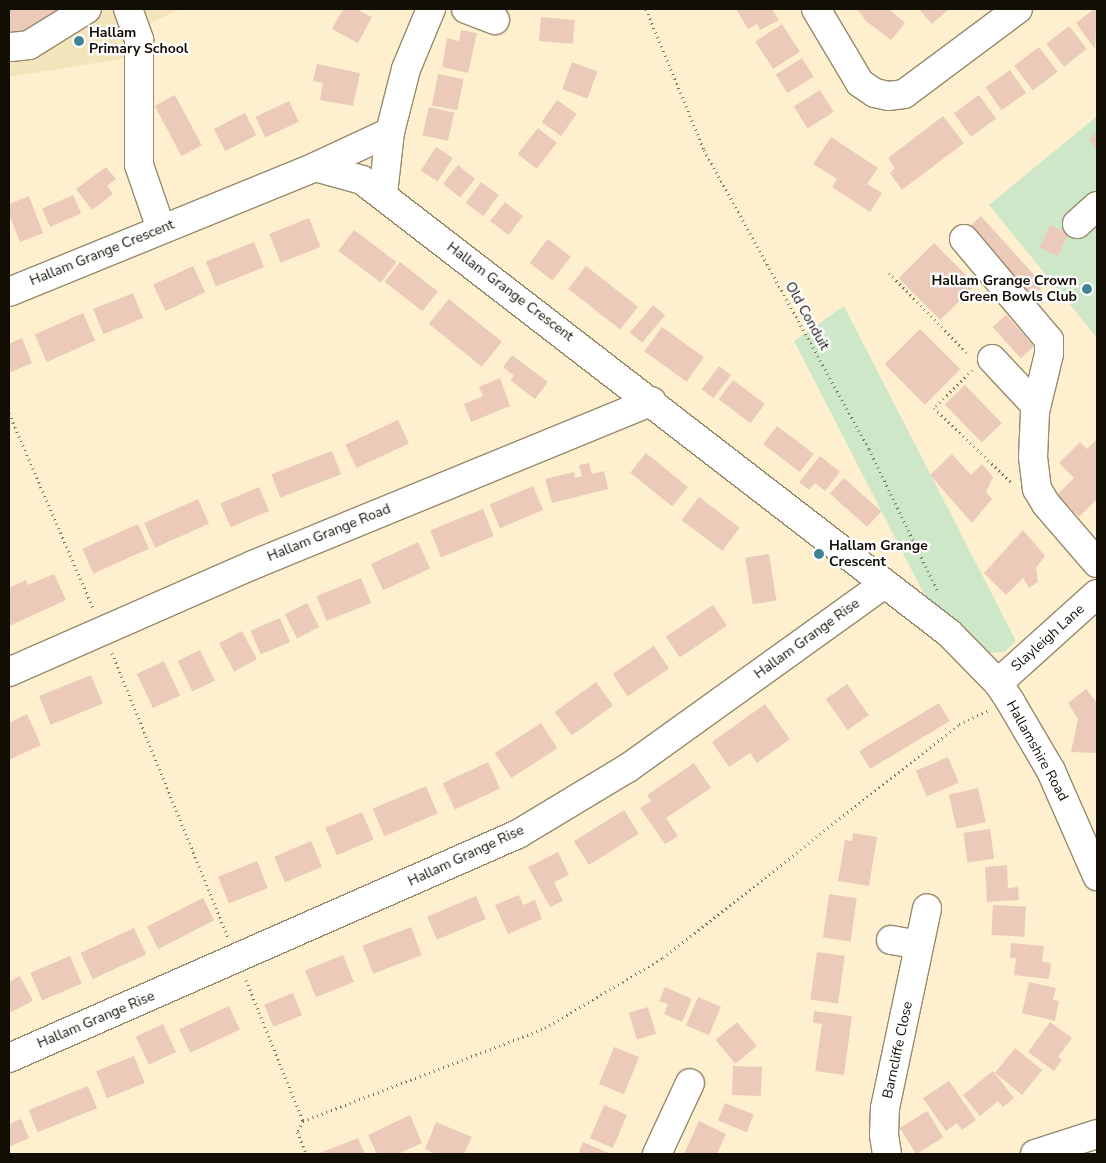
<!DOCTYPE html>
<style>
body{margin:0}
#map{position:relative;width:1106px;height:1163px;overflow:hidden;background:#fef0cf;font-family:"Nunito Sans",sans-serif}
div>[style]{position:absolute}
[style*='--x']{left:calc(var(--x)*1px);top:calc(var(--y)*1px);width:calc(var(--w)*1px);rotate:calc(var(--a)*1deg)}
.built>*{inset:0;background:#f4e4bc}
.green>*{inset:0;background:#cfe7c9}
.building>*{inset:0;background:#eccab9;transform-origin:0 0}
.path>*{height:3px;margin-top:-1.5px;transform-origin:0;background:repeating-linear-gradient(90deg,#7d7460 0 1px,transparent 0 5px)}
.roads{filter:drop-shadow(1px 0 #978a6c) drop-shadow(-1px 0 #978a6c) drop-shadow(0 1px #978a6c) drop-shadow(0 -1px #978a6c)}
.minor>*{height:28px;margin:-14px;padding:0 14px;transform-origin:14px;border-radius:14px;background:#fff}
.dots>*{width:14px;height:14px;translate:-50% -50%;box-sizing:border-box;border:2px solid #fff;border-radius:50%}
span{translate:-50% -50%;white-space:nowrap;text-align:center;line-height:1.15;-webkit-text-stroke:4.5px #fff;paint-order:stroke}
.poi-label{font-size:14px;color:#130e04;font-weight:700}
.left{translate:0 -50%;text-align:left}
.right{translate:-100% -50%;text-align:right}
.street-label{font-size:14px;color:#130e04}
.frame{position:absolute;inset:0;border:10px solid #130e04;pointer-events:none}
</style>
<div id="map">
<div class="built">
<div style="clip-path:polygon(9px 9px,180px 9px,149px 24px,151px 63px,132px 57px,9px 77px)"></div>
</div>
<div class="green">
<div style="clip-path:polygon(1097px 116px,1097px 338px,989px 205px)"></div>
<div style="clip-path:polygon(844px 306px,1016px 641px,1005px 652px,990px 653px,927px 600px,794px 341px)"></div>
</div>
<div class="building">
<div style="clip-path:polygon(9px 9px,69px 9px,17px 45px,9px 33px)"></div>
<div style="clip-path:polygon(343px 9px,356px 9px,372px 17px,358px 43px,332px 29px)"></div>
<div style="clip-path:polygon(736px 9px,772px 9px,779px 20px,760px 30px,757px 24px,748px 29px)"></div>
<div style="clip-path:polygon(857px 9px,889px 9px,905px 23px,891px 40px,866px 21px)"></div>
<div style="clip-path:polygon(919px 9px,949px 9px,932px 24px)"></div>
<div style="clip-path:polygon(1094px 9px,1097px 9px,1095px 49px,1076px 23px)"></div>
<div style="left:541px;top:17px;width:34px;height:24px;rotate:5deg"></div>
<div style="left:782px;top:24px;width:33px;height:32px;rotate:57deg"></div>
<div style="left:1069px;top:26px;width:29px;height:29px;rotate:52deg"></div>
<div style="clip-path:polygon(461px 30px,477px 33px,468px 73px,442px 67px,447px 38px,459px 41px)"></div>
<div style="left:1039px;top:47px;width:31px;height:31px;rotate:53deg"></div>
<div style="left:802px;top:58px;width:22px;height:31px;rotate:58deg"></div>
<div style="left:572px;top:62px;width:27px;height:29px;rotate:20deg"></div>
<div style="clip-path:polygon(317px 64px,360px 73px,353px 106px,320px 100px,323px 83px,313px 81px)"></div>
<div style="left:1010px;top:70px;width:28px;height:30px;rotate:55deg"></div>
<div style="left:438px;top:74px;width:26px;height:32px;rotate:11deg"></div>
<div style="left:820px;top:90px;width:26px;height:31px;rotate:58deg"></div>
<div style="left:175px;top:95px;width:57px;height:23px;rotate:62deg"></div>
<div style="left:979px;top:95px;width:29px;height:31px;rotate:54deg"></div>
<div style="left:557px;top:100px;width:24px;height:27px;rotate:35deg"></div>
<div style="left:289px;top:101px;width:23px;height:37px;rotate:65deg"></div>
<div style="left:429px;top:107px;width:26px;height:29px;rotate:13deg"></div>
<div style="left:245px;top:113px;width:25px;height:35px;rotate:63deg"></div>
<div style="clip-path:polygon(943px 116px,964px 143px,902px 190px,890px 173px,895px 168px,888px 158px)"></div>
<div style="left:538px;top:128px;width:24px;height:33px;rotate:38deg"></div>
<div style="clip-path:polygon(1097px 132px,1097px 150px,1089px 139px)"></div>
<div style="clip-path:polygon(831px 137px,878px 168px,867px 184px,882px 193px,870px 212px,832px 187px,837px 179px,813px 164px)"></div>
<div style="left:436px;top:147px;width:20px;height:28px;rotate:33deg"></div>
<div style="left:458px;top:165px;width:22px;height:24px;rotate:39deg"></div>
<div style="clip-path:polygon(106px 167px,116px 179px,107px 186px,113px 194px,92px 210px,76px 189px)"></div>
<div style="left:481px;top:182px;width:22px;height:26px;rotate:36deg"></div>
<div style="left:73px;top:195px;width:20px;height:34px;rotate:66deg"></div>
<div style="clip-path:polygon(29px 196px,43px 233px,20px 242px,9px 214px,9px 204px)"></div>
<div style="left:505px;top:202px;width:23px;height:24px;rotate:38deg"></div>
<div style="left:981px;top:216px;width:94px;height:19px;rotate:48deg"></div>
<div style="left:309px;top:218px;width:31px;height:43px;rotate:68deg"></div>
<div style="left:1050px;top:225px;width:20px;height:25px;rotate:24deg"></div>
<div style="left:354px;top:230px;width:53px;height:26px;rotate:37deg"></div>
<div style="left:548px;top:239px;width:29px;height:30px;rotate:38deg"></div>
<div style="left:254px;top:242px;width:27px;height:52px;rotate:68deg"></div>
<div style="left:934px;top:243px;width:59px;height:50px;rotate:45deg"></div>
<div style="left:400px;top:262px;width:48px;height:25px;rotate:38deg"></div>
<div style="left:193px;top:266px;width:29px;height:44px;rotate:65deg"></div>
<div style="left:586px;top:266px;width:66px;height:29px;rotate:38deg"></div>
<div style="left:133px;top:293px;width:27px;height:43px;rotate:68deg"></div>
<div style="left:449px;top:299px;width:68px;height:32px;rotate:39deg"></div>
<div style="left:653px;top:305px;width:16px;height:36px;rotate:40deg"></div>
<div style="left:83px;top:313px;width:30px;height:53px;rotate:66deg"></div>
<div style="left:1006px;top:315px;width:42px;height:18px;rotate:48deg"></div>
<div style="left:662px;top:327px;width:52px;height:30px;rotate:36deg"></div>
<div style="left:920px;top:329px;width:57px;height:50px;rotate:45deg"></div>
<div style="clip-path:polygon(22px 338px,32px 363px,9px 373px,9px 344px)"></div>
<div style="clip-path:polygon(512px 355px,548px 382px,535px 399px,510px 380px,514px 376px,503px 367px)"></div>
<div style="left:719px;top:366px;width:15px;height:29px;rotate:37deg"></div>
<div style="clip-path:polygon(500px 378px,510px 406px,471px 422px,464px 404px,483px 396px,479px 387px)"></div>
<div style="left:733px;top:380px;width:40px;height:24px;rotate:37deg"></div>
<div style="left:965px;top:385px;width:53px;height:28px;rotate:46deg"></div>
<div style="left:398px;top:420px;width:26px;height:58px;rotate:65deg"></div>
<div style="left:777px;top:426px;width:46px;height:23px;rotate:37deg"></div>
<div style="clip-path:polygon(1097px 439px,1097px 499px,1079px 517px,1057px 495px,1074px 478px,1059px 463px,1080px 442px,1087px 449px)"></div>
<div style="left:332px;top:451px;width:25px;height:65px;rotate:69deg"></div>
<div style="left:646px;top:453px;width:54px;height:25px;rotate:39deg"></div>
<div style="clip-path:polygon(952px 454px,971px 475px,982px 464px,993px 477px,986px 492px,992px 499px,972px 523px,930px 475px)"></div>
<div style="clip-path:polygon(820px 456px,840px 472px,825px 491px,815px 483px,809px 490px,799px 482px)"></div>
<div style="clip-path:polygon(589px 463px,592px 474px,604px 471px,608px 489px,552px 503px,545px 479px,574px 472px,575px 478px,582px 476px,579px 465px)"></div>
<div style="left:844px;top:478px;width:50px;height:21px;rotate:42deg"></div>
<div style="left:533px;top:486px;width:26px;height:47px;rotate:67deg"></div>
<div style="left:259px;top:487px;width:26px;height:42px;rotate:67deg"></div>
<div style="left:699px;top:497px;width:51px;height:29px;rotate:37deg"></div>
<div style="left:198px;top:499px;width:27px;height:59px;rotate:66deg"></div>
<div style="left:483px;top:509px;width:29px;height:57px;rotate:68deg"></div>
<div style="left:138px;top:524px;width:27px;height:61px;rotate:66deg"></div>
<div style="clip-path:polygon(1023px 530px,1045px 556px,1036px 568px,1038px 582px,1029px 588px,1023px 578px,1006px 595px,984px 573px)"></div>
<div style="left:418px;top:542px;width:29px;height:52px;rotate:65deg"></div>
<div style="left:769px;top:554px;width:47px;height:24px;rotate:81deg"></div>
<div style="clip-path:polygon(54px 574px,66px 600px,9px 626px,9px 588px,26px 580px,28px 585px)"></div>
<div style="left:361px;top:578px;width:27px;height:48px;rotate:68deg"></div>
<div style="left:307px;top:603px;width:27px;height:25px;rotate:63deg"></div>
<div style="left:713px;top:605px;width:25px;height:57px;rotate:56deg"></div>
<div style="left:280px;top:618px;width:26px;height:32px;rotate:67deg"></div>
<div style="left:242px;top:631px;width:32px;height:26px;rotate:62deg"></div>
<div style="left:654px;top:646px;width:27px;height:50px;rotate:56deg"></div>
<div style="left:200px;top:650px;width:34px;height:25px;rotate:64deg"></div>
<div style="left:164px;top:661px;width:38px;height:30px;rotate:65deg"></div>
<div style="left:91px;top:675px;width:31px;height:56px;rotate:68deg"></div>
<div style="left:596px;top:682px;width:29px;height:51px;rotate:54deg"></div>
<div style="left:847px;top:684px;width:38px;height:26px;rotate:55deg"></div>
<div style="clip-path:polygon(1086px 689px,1097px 703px,1096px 753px,1071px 752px,1078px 719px,1068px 703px)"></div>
<div style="left:939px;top:703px;width:21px;height:93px;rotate:59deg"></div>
<div style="clip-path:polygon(765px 704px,790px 739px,757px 763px,750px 753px,729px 767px,712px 742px)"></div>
<div style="clip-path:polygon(27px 714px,41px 745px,9px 760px,9px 723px)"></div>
<div style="left:541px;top:723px;width:30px;height:55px;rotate:57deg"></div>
<div style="left:948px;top:757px;width:28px;height:35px;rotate:67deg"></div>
<div style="left:488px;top:762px;width:29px;height:50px;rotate:65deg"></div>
<div style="clip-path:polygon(694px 763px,711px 788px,666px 818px,678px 836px,665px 844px,640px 808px,651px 801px,647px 795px)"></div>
<div style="left:426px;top:786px;width:30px;height:58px;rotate:67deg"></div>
<div style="left:978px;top:788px;width:35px;height:30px;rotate:77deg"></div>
<div style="left:624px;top:810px;width:28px;height:59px;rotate:58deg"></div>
<div style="left:362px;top:812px;width:30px;height:40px;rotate:67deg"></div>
<div style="left:990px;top:829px;width:30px;height:27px;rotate:82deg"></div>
<div style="clip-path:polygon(853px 833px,877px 837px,869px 886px,838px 881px,845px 840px,852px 841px)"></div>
<div style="left:311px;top:841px;width:28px;height:40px;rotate:67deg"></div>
<div style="clip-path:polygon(558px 852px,569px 875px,554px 882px,563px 901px,550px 907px,528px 867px)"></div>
<div style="left:257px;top:861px;width:29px;height:42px;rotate:68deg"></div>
<div style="clip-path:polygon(1007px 865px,1008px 888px,1018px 887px,1019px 900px,987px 902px,985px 867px)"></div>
<div style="left:829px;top:894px;width:28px;height:44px;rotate:8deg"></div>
<div style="clip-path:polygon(519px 895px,523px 905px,535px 900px,542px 919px,508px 934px,495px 905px)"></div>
<div style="left:476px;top:896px;width:25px;height:53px;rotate:67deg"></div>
<div style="left:203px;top:898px;width:25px;height:63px;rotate:63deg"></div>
<div style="left:993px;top:905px;width:33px;height:30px;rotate:3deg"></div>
<div style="left:411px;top:927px;width:30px;height:52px;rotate:69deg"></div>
<div style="left:134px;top:928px;width:29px;height:59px;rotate:65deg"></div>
<div style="clip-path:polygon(1011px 943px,1044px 946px,1042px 962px,1051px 963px,1049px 979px,1014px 975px,1016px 958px,1010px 958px)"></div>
<div style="left:817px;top:952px;width:28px;height:48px;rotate:8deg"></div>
<div style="left:343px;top:955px;width:29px;height:41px;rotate:68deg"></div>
<div style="left:70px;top:956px;width:30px;height:43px;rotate:67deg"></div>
<div style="clip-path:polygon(20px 976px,33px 1001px,9px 1013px,9px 982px)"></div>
<div style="clip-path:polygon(1029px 982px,1056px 988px,1053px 1000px,1059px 1001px,1055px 1021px,1022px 1013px)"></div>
<div style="clip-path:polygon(665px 987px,692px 999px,682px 1022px,664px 1014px,668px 1004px,659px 1001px)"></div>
<div style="left:293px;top:993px;width:24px;height:31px;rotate:68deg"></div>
<div style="left:698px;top:997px;width:25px;height:31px;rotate:23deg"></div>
<div style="left:229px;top:1006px;width:26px;height:55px;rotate:65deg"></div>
<div style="left:648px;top:1007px;width:28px;height:20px;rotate:73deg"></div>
<div style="clip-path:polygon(814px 1011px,852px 1016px,844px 1075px,815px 1071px,822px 1024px,813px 1023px)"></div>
<div style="left:737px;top:1022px;width:31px;height:28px;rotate:50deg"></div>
<div style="clip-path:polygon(1050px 1022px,1072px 1038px,1058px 1057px,1062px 1060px,1054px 1071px,1028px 1052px)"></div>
<div style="left:163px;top:1024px;width:31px;height:30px;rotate:65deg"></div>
<div style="left:614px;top:1047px;width:27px;height:40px;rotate:22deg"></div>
<div style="left:1015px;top:1048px;width:35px;height:32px;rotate:39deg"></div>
<div style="left:134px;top:1056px;width:29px;height:41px;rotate:68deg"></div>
<div style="left:733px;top:1066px;width:29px;height:29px;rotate:2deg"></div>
<div style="clip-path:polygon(993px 1071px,1014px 1098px,1003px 1107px,998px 1101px,980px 1116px,963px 1095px)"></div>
<div style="clip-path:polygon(949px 1081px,976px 1120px,962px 1130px,957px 1123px,946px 1131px,923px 1098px)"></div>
<div style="left:88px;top:1086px;width:24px;height:64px;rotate:68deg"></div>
<div style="left:725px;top:1103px;width:31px;height:19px;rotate:22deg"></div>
<div style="left:604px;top:1105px;width:25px;height:36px;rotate:23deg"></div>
<div style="left:927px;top:1111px;width:31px;height:32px;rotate:58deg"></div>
<div style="clip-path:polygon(410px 1115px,422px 1143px,398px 1154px,377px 1154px,368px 1135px)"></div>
<div style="clip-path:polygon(21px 1119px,29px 1138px,9px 1147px,9px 1124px)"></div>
<div style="clip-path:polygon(699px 1121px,726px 1134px,717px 1154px,684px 1154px)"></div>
<div style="clip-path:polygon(436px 1122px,472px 1137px,464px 1154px,436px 1154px,425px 1149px)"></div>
<div style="clip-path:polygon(358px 1138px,365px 1154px,317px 1154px,338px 1146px)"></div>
<div style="clip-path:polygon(583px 1142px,611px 1154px,578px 1154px)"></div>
</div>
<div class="path">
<div style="--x:646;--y:9;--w:152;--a:67.6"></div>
<div style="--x:704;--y:150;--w:342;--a:61.1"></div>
<div style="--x:869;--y:449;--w:159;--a:64.2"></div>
<div style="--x:889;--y:273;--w:115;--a:45.7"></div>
<div style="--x:972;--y:370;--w:54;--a:135"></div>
<div style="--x:934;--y:408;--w:108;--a:43.9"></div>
<div style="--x:9;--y:413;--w:212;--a:66.7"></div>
<div style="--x:112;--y:653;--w:307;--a:67.8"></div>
<div style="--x:246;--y:980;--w:152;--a:68"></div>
<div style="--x:303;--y:1121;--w:13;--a:119"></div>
<div style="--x:297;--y:1132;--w:24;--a:66"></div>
<div style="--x:303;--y:1121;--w:259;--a:-21"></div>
<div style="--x:545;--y:1028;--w:137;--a:-30.7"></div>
<div style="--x:663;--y:958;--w:377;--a:-38.3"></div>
<div style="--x:959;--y:724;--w:33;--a:-25"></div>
</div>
<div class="roads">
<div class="minor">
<div style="--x:128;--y:9;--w:33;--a:70"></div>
<div style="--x:139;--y:40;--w:125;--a:90"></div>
<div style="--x:139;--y:165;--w:68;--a:71"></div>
<div style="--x:466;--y:9;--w:31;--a:21"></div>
<div style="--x:816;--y:9;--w:86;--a:59.3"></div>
<div style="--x:860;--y:83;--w:18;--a:34"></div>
<div style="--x:875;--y:93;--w:13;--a:13"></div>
<div style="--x:888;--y:96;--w:16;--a:-7"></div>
<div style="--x:904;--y:94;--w:142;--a:-36.7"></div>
<div style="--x:11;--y:47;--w:18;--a:-6"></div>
<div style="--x:29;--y:45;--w:68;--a:-31.8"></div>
<div style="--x:315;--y:167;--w:83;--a:-25"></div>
<div style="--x:383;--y:194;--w:62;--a:-83.6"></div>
<div style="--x:390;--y:132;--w:65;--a:-75.7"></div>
<div style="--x:406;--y:69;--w:65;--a:-67.4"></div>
<div style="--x:1077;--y:224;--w:27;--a:-42"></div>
<div style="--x:964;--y:239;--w:132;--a:49.9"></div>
<div style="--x:1049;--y:340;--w:14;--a:90"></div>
<div style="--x:1049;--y:354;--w:60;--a:103.6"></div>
<div style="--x:1035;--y:412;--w:45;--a:92.5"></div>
<div style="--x:1033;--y:457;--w:32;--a:83"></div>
<div style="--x:1037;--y:489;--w:17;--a:59"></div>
<div style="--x:1046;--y:504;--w:78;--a:49.2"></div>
<div style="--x:9;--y:292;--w:331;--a:-22.2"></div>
<div style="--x:315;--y:167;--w:49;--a:15.5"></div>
<div style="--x:362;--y:180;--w:741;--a:37.66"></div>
<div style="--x:949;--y:633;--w:70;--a:45.6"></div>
<div style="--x:998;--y:683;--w:22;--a:56"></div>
<div style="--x:1010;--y:701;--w:81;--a:59.6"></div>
<div style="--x:1051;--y:771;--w:115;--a:66.3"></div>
<div style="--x:992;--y:359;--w:64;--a:46.9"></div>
<div style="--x:9;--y:672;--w:266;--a:-23.7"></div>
<div style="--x:253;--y:565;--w:431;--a:-22.3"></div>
<div style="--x:998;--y:683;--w:133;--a:-42"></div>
<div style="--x:891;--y:940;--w:28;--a:10"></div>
<div style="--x:9;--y:1058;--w:556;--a:-23.75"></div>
<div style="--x:518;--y:834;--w:128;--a:-31"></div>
<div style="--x:628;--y:768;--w:315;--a:-35.7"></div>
<div style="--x:657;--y:1154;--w:78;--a:-65.1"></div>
<div style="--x:887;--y:1154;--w:19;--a:-99"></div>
<div style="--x:884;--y:1135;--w:27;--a:-88"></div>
<div style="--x:885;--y:1108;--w:204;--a:-78.1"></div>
<div style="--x:1035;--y:1154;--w:65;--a:-17.9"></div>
</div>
</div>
<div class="dots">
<div style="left:79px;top:41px;background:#418394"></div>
<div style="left:1087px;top:289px;background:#418394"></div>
<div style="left:819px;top:554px;background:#418394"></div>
</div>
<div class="poi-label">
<span class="left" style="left:89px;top:41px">Hallam<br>Primary School</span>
<span class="right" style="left:1077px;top:289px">Hallam Grange Crown<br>Green Bowls Club</span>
<span class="left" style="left:829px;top:554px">Hallam Grange<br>Crescent</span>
</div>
<div class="street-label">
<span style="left:102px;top:253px;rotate:-22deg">Hallam Grange Crescent</span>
<span style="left:510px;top:292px;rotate:37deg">Hallam Grange Crescent</span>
<span style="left:807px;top:316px;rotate:61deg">Old Conduit</span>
<span style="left:329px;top:533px;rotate:-22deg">Hallam Grange Road</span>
<span style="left:1048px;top:638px;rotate:-42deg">Slayleigh Lane</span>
<span style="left:807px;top:639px;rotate:-36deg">Hallam Grange Rise</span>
<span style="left:1037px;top:751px;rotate:61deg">Hallamshire Road</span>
<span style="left:466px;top:856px;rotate:-25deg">Hallam Grange Rise</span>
<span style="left:96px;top:1020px;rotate:-23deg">Hallam Grange Rise</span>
<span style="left:898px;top:1050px;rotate:-78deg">Barncliffe Close</span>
</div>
<div class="frame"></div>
</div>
